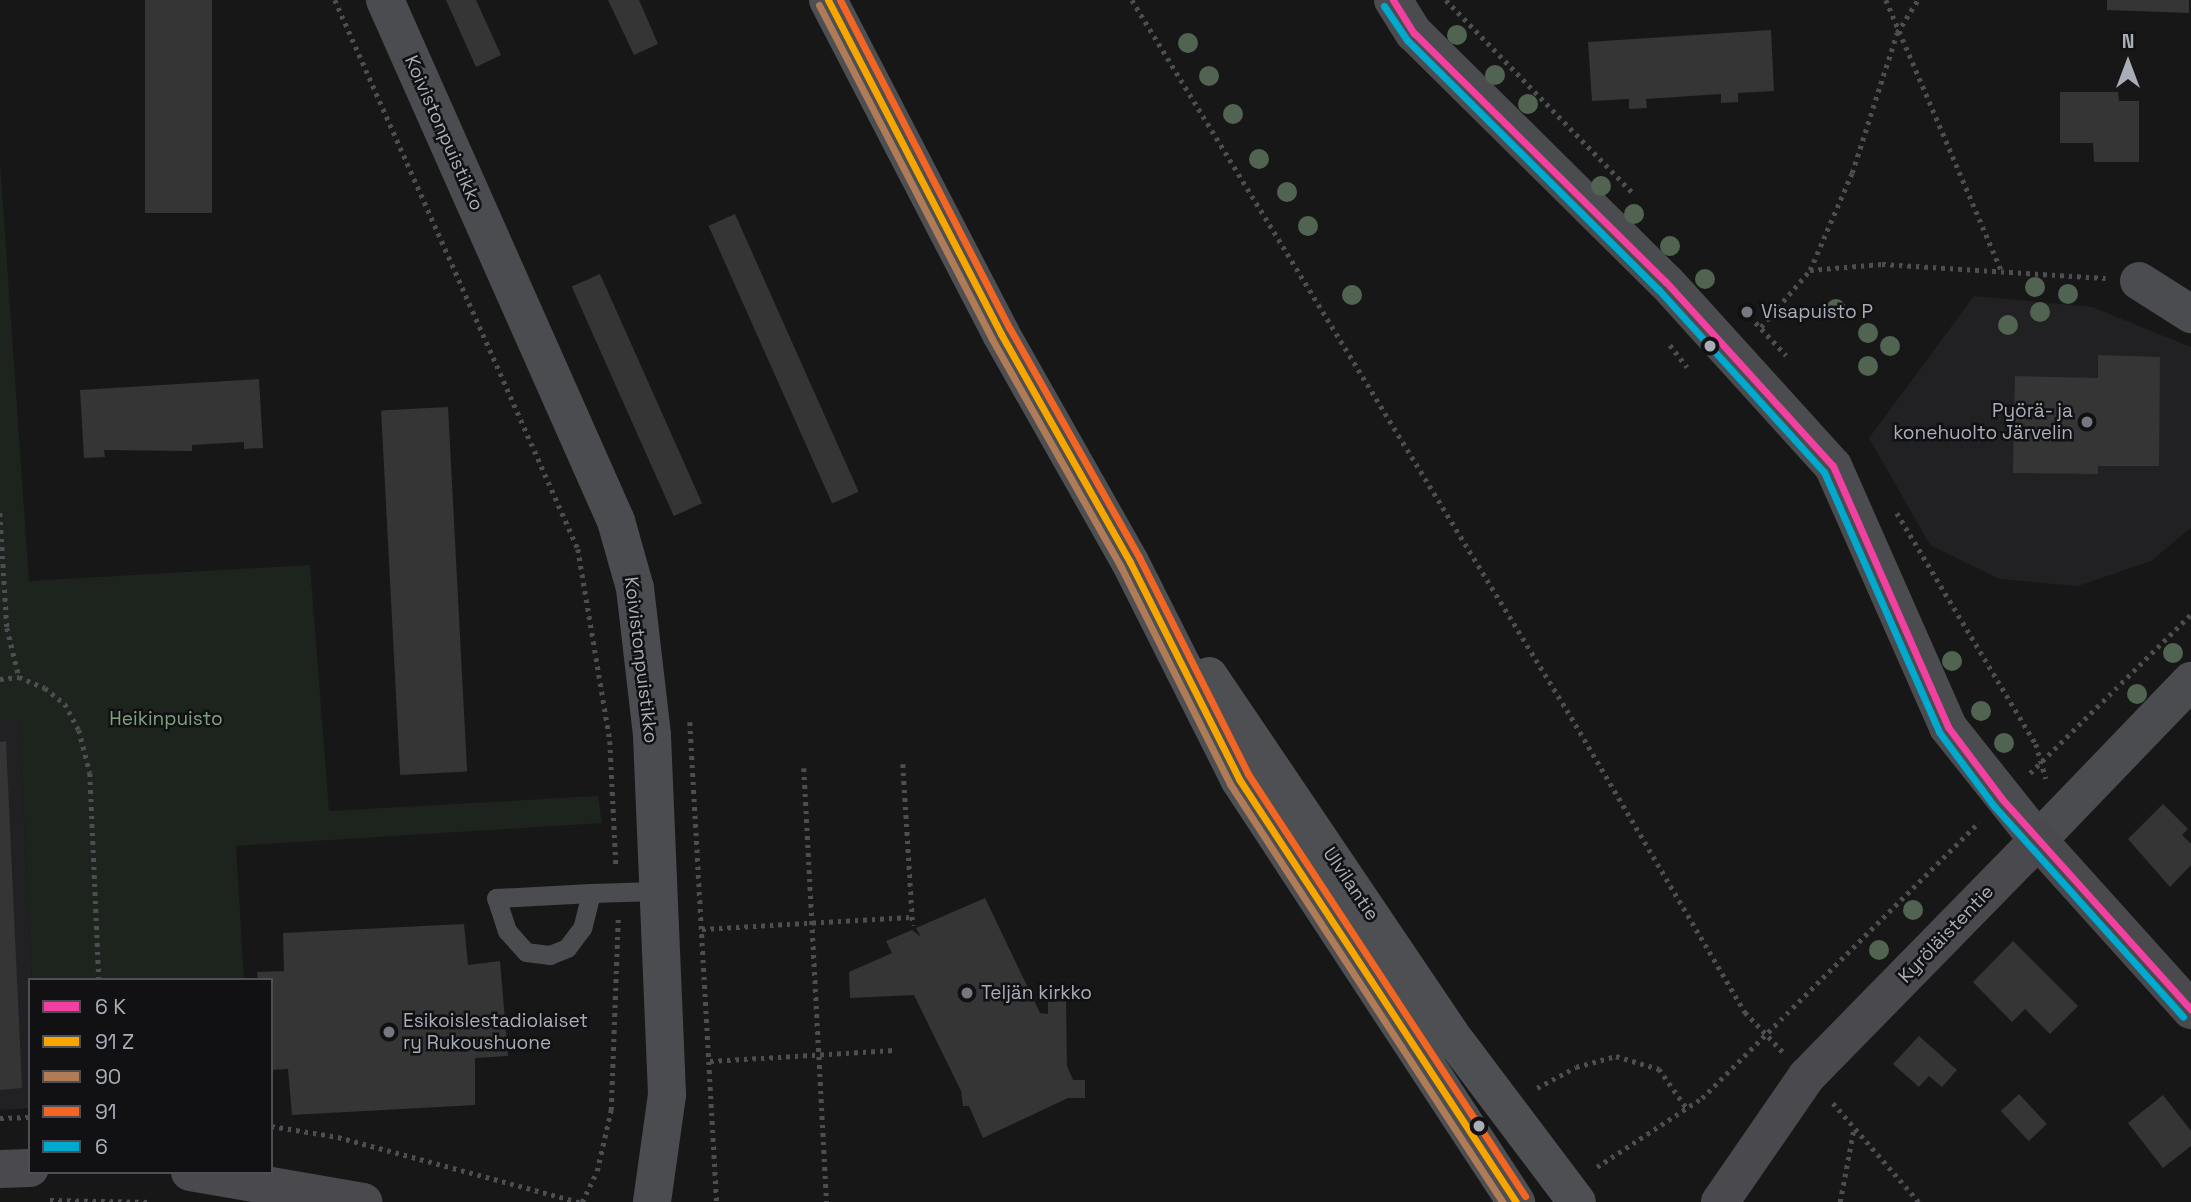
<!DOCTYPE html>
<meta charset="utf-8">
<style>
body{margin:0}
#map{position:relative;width:2191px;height:1202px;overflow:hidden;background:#171717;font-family:"Space Grotesk",sans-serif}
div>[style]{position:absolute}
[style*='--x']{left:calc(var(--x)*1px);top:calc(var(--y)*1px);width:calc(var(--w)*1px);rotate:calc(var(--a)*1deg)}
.built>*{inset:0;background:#212123}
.green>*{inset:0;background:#1d241e}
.building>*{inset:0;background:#353536;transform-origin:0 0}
.path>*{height:4.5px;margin-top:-2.25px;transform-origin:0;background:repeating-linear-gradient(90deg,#4d4e52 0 3.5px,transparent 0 8.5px)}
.lane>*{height:19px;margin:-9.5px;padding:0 9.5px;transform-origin:9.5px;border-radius:9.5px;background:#4b4c50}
.street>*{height:38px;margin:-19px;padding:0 19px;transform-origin:19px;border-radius:19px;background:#4b4c50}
.secondary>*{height:38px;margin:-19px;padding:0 19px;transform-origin:19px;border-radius:19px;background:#4a4a4e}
.primary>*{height:38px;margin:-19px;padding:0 19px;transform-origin:19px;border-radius:19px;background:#4d4f52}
.bus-1>*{height:7px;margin:-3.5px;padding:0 3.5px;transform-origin:3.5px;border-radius:3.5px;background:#f240a1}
.bus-2>*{height:7px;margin:-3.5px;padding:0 3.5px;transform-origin:3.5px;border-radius:3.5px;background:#f7a600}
.bus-3>*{height:7px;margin:-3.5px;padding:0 3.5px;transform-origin:3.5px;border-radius:3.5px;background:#b07c57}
.bus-4>*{height:7px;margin:-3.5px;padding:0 3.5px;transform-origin:3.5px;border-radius:3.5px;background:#f26522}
.bus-5>*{height:7px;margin:-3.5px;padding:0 3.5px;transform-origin:3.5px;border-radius:3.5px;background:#00a9ce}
.trees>*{width:20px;height:20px;margin:-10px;border-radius:50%;background:#506451}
.dots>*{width:19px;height:19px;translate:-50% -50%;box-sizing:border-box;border:4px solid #111113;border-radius:50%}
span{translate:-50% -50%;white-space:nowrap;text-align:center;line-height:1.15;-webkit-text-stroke:5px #111113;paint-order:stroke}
.street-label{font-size:19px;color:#a8adb8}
.poi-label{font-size:19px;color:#a8adb8}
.left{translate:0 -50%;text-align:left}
.right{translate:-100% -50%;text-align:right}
.park-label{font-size:19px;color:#7fa381}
.legend{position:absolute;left:28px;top:978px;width:245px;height:196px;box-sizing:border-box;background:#111113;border:2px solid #4d4f55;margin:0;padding:9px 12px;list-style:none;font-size:21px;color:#a8adb8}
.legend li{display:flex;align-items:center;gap:14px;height:35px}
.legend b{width:35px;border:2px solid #4d4f55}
.north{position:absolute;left:2093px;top:28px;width:70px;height:70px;-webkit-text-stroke:5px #111113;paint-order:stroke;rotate:0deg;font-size:19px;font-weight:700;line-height:28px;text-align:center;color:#a8adb8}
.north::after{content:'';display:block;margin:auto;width:24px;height:32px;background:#a8adb8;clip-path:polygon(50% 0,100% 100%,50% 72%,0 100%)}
</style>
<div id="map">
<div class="built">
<div style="clip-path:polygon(1974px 296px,2092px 307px,2191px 347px,2191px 528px,2151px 561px,2078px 586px,1999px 579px,1930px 545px,1869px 438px)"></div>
<div style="clip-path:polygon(19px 719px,32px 980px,30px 1108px,0 1110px,0 720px)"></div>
</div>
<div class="green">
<div style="clip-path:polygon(0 162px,29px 581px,310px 565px,329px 811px,598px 796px,602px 823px,236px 846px,244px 980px,32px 980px,19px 720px,0 720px)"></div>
</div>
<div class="building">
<div style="left:145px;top:0;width:67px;height:213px"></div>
<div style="clip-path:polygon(446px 0,476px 0,501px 55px,476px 67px)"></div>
<div style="clip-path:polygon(608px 0,639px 0,658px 44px,634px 55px)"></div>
<div style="clip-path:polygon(2107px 0,2189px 0,2189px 13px,2107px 10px)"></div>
<div style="clip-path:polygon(1771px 30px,1774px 91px,1738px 93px,1738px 102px,1721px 103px,1721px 94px,1646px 99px,1647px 108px,1629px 109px,1629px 99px,1592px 101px,1588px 42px)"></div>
<div style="clip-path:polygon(2060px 92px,2118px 92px,2119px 101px,2139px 101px,2139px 162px,2094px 162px,2093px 143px,2060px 143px)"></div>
<div style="left:735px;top:214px;width:304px;height:29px;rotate:66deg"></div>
<div style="left:600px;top:274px;width:251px;height:31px;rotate:66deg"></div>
<div style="clip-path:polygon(2098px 355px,2160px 357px,2159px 466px,2098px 466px,2098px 474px,2013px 473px,2015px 376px,2098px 378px)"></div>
<div style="clip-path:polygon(259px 379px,263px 448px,244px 449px,244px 442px,192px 445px,192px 451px,104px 450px,105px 457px,84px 458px,80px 390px)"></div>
<div style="left:448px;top:407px;width:365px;height:67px;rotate:87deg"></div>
<div style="clip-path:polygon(6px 741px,22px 1088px,0 1090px,0 742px)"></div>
<div style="clip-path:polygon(2163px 804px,2188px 829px,2182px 835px,2191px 844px,2191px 865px,2170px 887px,2128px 839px)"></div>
<div style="clip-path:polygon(985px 898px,1040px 1013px,1048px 1014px,1048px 999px,1066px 1000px,1067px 1066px,1073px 1080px,1085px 1080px,1085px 1098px,1068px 1098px,983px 1138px,969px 1106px,963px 1106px,961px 1091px,914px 995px,850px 998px,849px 972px,892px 953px,886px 941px,912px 930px,921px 937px,916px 928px)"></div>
<div style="clip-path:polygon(464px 924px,468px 965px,500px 961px,508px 1056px,475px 1058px,475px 1105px,292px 1115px,288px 1069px,271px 1070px,271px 980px,258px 980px,257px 972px,284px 971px,283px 933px)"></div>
<div style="clip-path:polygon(2013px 941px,2078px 1006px,2050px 1034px,2025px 1009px,2012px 1022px,1973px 982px)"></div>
<div style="clip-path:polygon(1919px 1036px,1957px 1070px,1942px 1087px,1929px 1076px,1919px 1087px,1893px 1064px)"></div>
<div style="left:2019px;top:1094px;width:41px;height:25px;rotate:47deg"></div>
<div style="clip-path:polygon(2163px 1095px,2191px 1131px,2191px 1146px,2163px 1168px,2128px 1123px)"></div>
</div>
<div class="path">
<div style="--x:335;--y:0;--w:600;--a:66.12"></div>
<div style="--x:578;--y:549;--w:195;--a:80.5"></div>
<div style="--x:610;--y:741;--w:124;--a:87.2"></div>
<div style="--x:1132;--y:0;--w:833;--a:58.51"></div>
<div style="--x:1567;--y:710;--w:351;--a:59.5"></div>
<div style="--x:1745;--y:1012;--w:55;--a:46.5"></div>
<div style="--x:1446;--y:0;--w:267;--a:45.9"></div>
<div style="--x:1886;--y:0;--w:293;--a:66.9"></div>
<div style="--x:1810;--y:270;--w:72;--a:-4.8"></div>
<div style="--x:1882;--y:264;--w:224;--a:3.6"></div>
<div style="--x:1744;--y:310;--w:62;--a:47"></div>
<div style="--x:1761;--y:327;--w:75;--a:-49.3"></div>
<div style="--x:1810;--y:270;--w:106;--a:-66.6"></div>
<div style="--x:1852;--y:173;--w:147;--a:-72.2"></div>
<div style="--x:1897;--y:33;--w:39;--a:-58"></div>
<div style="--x:1670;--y:345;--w:28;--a:52"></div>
<div style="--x:0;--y:513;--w:115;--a:86.5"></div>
<div style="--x:7;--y:628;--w:50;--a:76.2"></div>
<div style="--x:1897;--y:513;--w:270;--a:59"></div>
<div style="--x:2036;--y:744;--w:36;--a:74"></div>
<div style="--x:0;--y:679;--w:19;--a:-6"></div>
<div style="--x:19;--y:677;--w:28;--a:23"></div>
<div style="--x:45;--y:688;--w:26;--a:39"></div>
<div style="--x:65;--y:704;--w:30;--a:62"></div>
<div style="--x:79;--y:730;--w:44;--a:75.7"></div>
<div style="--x:90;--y:773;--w:207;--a:87.5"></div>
<div style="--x:690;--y:722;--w:481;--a:86.8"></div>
<div style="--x:903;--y:764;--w:162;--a:86.5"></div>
<div style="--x:804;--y:768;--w:435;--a:87"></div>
<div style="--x:2030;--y:773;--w:226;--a:-44.6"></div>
<div style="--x:702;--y:929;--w:209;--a:-3.3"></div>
<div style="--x:710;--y:1061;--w:185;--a:-3.4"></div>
<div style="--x:1537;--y:1088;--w:44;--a:-28.3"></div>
<div style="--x:1576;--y:1067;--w:41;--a:-15.4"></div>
<div style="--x:1616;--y:1056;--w:45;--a:16.8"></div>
<div style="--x:1659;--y:1069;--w:47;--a:54.6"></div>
<div style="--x:1833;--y:1103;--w:131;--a:49"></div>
<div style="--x:0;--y:1118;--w:30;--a:-2"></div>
<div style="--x:271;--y:1126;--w:68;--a:9.3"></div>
<div style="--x:338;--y:1137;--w:250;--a:15.1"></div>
<div style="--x:1597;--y:1167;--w:126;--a:-33.3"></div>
<div style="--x:1702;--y:1098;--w:391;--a:-44.9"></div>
<div style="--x:50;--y:1200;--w:100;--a:1.1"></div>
<div style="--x:582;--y:1202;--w:34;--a:-64"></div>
<div style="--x:597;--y:1171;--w:63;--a:-77.1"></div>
<div style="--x:611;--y:1110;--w:194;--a:-87.9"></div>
<div style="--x:1840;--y:1202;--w:76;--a:-79.4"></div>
</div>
<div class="lane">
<div style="--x:591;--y:893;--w:36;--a:104"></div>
<div style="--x:582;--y:928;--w:25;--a:127"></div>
<div style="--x:567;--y:948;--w:18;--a:158"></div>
<div style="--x:550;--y:955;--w:24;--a:-173"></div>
<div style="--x:526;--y:952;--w:28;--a:-132"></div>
<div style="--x:507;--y:931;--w:35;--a:-108"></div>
<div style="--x:496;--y:898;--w:95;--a:-3"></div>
<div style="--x:591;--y:893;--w:67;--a:-1.7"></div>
</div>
<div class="street">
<div style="--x:385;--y:0;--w:570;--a:66.09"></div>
<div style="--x:616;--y:521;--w:70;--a:74.2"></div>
<div style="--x:635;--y:588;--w:149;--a:83.4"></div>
<div style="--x:652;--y:736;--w:359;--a:87.6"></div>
<div style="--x:667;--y:1095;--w:108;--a:98"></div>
<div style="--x:1393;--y:0;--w:39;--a:58"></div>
<div style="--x:1414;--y:33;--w:354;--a:44.7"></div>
<div style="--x:1666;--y:282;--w:248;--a:47.8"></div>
<div style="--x:1833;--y:466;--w:285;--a:66.2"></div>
<div style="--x:1948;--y:727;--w:144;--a:51.5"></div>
<div style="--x:2038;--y:840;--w:221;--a:-46.1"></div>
<div style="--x:2139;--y:281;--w:62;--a:32.4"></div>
</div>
<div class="secondary">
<div style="--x:0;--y:1169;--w:30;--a:-2"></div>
<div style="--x:190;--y:1172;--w:176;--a:9.8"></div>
<div style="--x:1720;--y:1202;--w:153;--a:-55.4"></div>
<div style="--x:1807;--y:1076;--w:330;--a:-45.6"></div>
<div style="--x:2038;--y:840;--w:229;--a:48"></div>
</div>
<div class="primary">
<div style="--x:828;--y:0;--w:376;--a:62.6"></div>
<div style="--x:1001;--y:334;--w:262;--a:60.5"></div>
<div style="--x:1130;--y:562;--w:243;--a:63.3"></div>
<div style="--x:1239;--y:779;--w:506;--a:56.78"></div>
<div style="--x:1209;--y:676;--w:443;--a:56"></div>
<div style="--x:1457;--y:1043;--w:199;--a:53"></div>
</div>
<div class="bus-1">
<div style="--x:1393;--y:0;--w:39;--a:58"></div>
<div style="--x:1414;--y:33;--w:354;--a:44.7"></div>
<div style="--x:1666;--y:282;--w:248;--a:47.8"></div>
<div style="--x:1833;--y:466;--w:285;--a:66.2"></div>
<div style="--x:1948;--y:727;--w:90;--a:53.1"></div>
<div style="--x:2002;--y:799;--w:283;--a:48.1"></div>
</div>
<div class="bus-2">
<div style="--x:828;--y:0;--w:376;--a:62.6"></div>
<div style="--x:1001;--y:334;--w:262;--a:60.5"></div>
<div style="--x:1130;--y:562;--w:243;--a:63.3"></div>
<div style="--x:1239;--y:779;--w:506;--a:56.78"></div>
</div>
<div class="bus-3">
<div style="--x:819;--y:5;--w:376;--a:62.6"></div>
<div style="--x:992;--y:339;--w:262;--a:60.5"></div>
<div style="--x:1121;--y:567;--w:243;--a:63.3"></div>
<div style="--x:1230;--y:784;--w:499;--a:56.9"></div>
</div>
<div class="bus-4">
<div style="--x:840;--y:0;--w:370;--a:62.7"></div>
<div style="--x:1010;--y:329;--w:262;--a:60.5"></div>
<div style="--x:1139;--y:557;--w:243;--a:63.3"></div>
<div style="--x:1248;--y:774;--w:505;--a:56.72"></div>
</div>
<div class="bus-5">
<div style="--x:1384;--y:6;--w:41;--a:55.9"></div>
<div style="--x:1407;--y:40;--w:354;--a:44.8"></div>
<div style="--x:1658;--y:289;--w:247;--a:47.8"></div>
<div style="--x:1824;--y:472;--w:284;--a:66.1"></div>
<div style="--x:1939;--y:732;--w:92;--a:53.4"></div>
<div style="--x:1994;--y:806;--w:283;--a:48.1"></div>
</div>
<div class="trees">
<div style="left:1457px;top:35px"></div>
<div style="left:1188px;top:43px"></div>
<div style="left:1495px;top:75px"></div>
<div style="left:1209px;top:76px"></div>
<div style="left:1528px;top:104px"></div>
<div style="left:1233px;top:114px"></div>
<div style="left:1259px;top:159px"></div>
<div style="left:1601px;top:186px"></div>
<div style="left:1287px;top:192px"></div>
<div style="left:1634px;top:214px"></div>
<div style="left:1308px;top:226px"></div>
<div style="left:1670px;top:246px"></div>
<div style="left:1705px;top:279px"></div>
<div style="left:2035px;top:287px"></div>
<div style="left:2068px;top:294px"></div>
<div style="left:1352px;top:295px"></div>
<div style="left:1836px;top:309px"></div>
<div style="left:2040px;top:312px"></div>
<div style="left:2008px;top:325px"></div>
<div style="left:1868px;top:333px"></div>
<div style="left:1890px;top:346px"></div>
<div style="left:1868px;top:366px"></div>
<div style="left:2173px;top:653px"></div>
<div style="left:1952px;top:661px"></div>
<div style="left:2137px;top:694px"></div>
<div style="left:1981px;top:711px"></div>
<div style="left:2004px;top:743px"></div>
<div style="left:1913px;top:910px"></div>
<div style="left:1879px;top:950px"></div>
</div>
<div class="dots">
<div style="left:1747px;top:312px;background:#757880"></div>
<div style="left:1710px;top:346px;background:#a8adb8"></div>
<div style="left:2087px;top:422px;background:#757880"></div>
<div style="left:967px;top:993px;background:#757880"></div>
<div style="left:389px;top:1032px;background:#757880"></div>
<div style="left:1479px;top:1126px;background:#a8adb8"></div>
</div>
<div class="street-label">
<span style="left:444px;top:133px;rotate:66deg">Koivistonpuistikko</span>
<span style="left:641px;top:660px;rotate:83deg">Koivistonpuistikko</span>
<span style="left:1351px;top:884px;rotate:56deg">Ulvilantie</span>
<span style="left:1946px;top:934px;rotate:-46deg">Kyröläistentie</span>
</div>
<div class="poi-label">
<span class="left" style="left:1761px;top:312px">Visapuisto P</span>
<span class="right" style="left:2073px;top:422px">Pyörä- ja<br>konehuolto Järvelin</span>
<span class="left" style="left:981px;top:993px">Teljän kirkko</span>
<span class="left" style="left:403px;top:1032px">Esikoislestadiolaiset<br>ry Rukoushuone</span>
</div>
<div class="park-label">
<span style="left:166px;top:719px">Heikinpuisto</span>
</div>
<ul class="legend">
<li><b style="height:9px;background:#f240a1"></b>6 K</li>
<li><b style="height:9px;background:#f7a600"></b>91 Z</li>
<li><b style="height:9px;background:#b07c57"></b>90</li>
<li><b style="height:9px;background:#f26522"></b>91</li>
<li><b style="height:9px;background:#00a9ce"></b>6</li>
</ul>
<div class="north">N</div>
</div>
